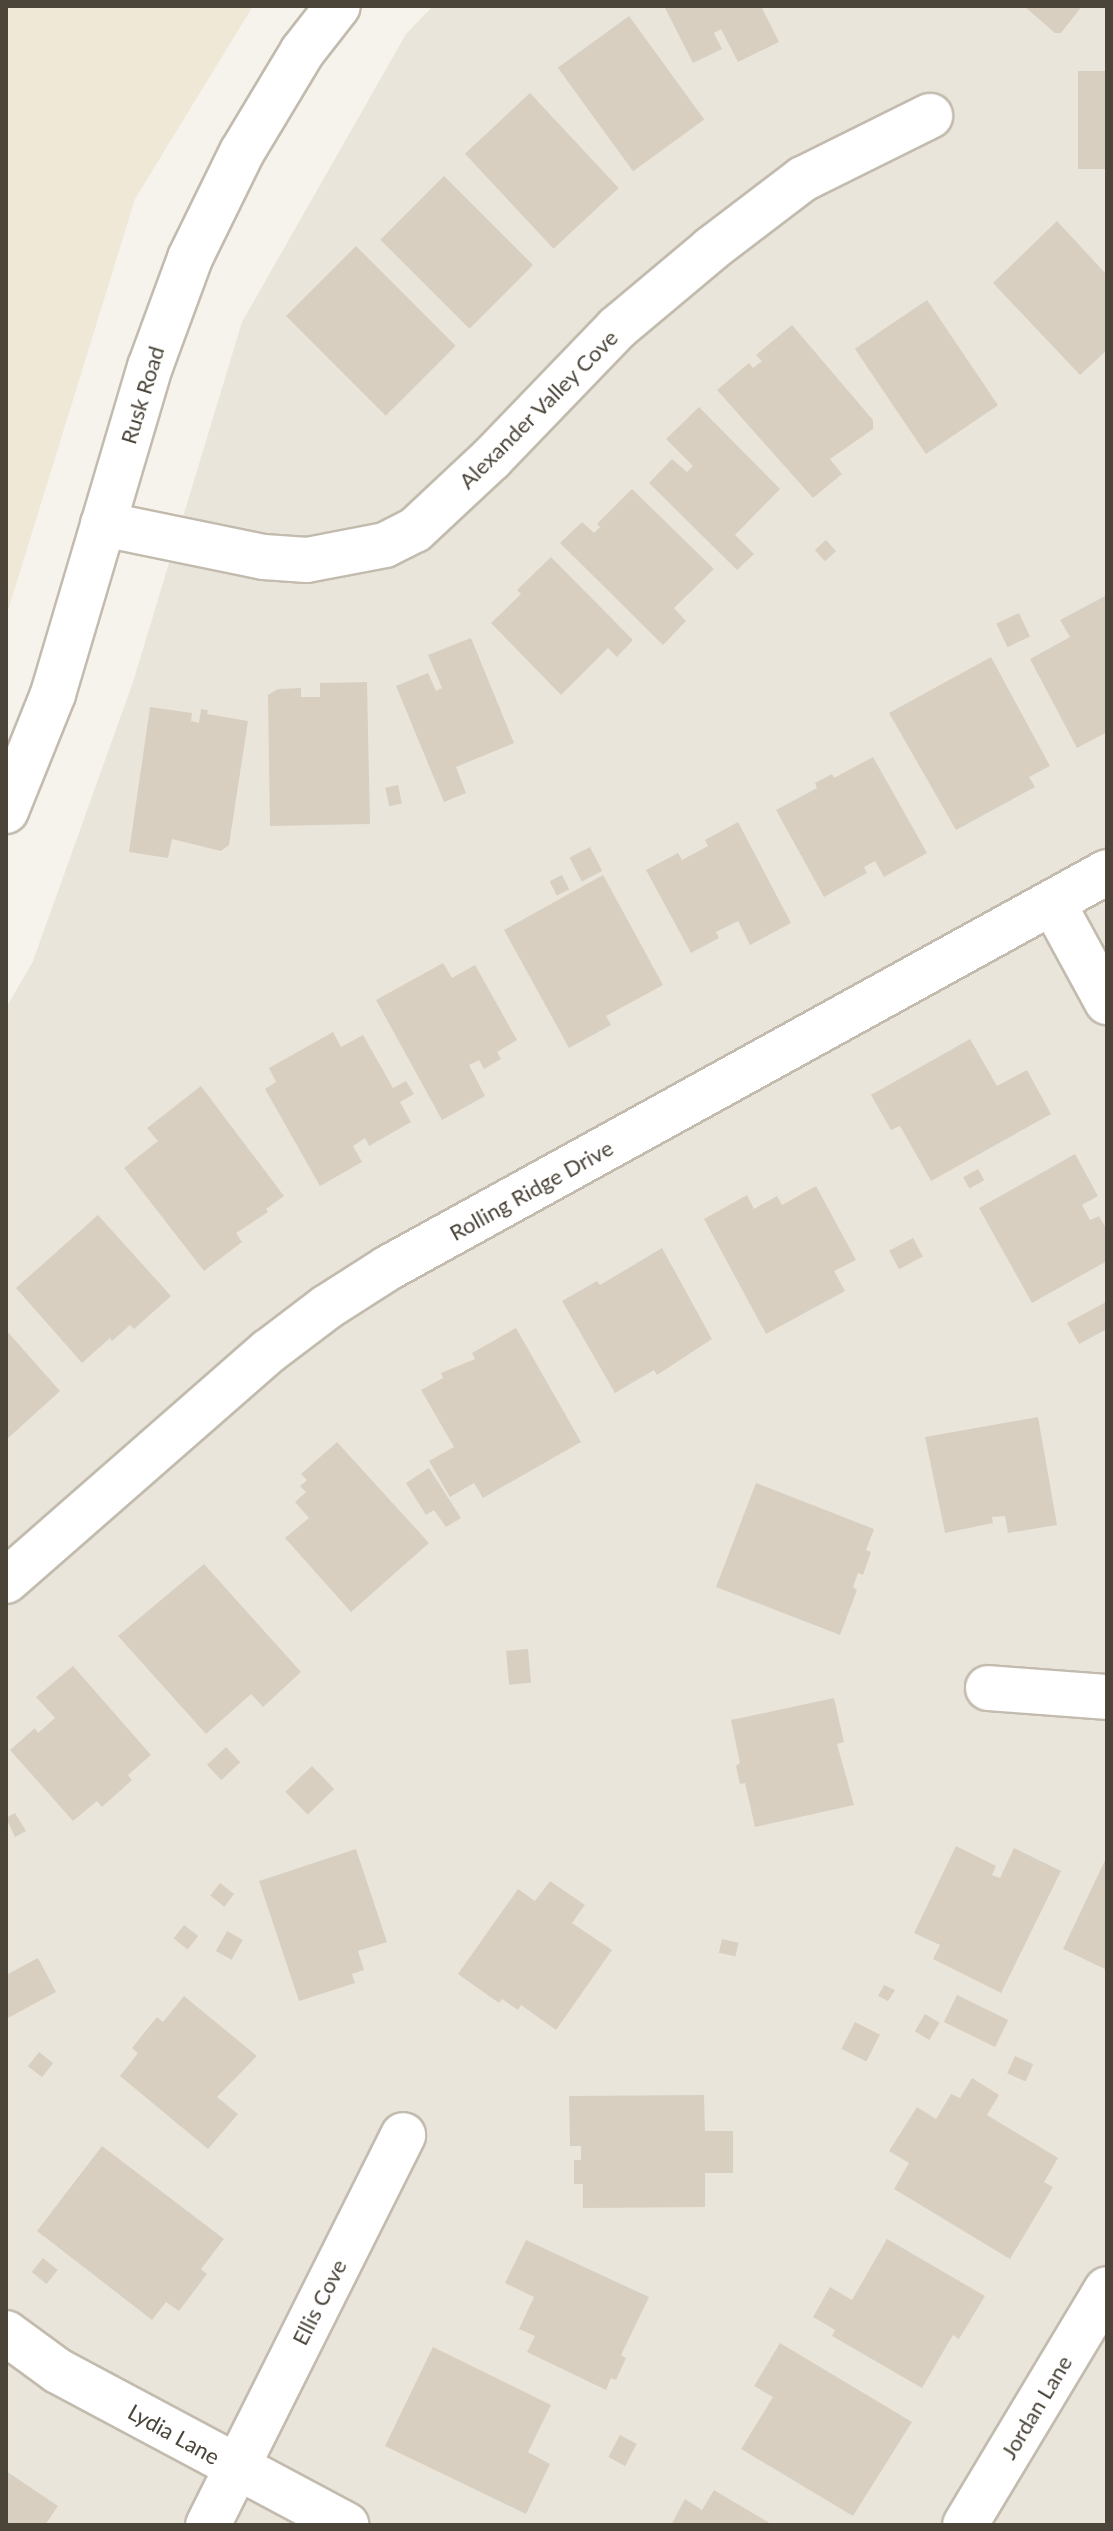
<!DOCTYPE html>
<style>
body{margin:0}
#map{position:relative;width:1113px;height:2531px;overflow:hidden;background:#f6f3ec;font-family:Lato,sans-serif}
div>[style]{position:absolute}
[style*='--x']{left:calc(var(--x)*1px);top:calc(var(--y)*1px);width:calc(var(--w)*1px);rotate:calc(var(--a)*1deg)}
.residential>*{inset:0;background:#eae5da}
.education>*{inset:0;background:#efe8d6}
.building>*{inset:0;background:#d8cfc1;transform-origin:0 0}
.roads{filter:drop-shadow(2px 0 #c2bbae) drop-shadow(-2px 0 #c2bbae) drop-shadow(0 2px #c2bbae) drop-shadow(0 -2px #c2bbae)}
.minor>*{height:44px;margin:-22px;padding:0 22px;transform-origin:22px;border-radius:22px;background:#fff}
span{translate:-50% -50%;white-space:nowrap;text-align:center;line-height:1.15;-webkit-text-stroke:6px #fff;paint-order:stroke}
.street-label{font-size:22px;color:#4b4439}
.frame{position:absolute;inset:0;border:8px solid #4b4439;pointer-events:none}
</style>
<div id="map">
<div class="residential">
<div style="clip-path:polygon(433px 6px,1107px 6px,1107px 2525px,6px 2525px,6px 1008px,33px 961px,133px 682px,242px 322px,406px 34px)"></div>
</div>
<div class="education">
<div style="clip-path:polygon(6px 6px,253px 6px,135px 199px,6px 617px)"></div>
</div>
<div class="building">
<div style="clip-path:polygon(664px 6px,761px 6px,779px 42px,738px 62px,721px 29px,714px 33px,722px 49px,693px 63px)"></div>
<div style="clip-path:polygon(1024px 6px,1082px 6px,1061px 33px,1055px 33px)"></div>
<div style="left:629px;top:16px;width:128px;height:88px;rotate:54deg"></div>
<div style="left:1078px;top:71px;width:29px;height:98px"></div>
<div style="left:530px;top:93px;width:130px;height:89px;rotate:47deg"></div>
<div style="left:444px;top:176px;width:126px;height:90px;rotate:45deg"></div>
<div style="clip-path:polygon(1057px 221px,1107px 275px,1107px 350px,1080px 375px,993px 283px)"></div>
<div style="left:356px;top:246px;width:141px;height:99px;rotate:45deg"></div>
<div style="left:927px;top:300px;width:127px;height:87px;rotate:56deg"></div>
<div style="clip-path:polygon(792px 325px,873px 420px,873px 429px,830px 459px,842px 474px,813px 498px,717px 390px,749px 363px,753px 368px,762px 361px,756px 355px)"></div>
<div style="clip-path:polygon(699px 407px,780px 489px,735px 535px,754px 554px,737px 570px,649px 483px,672px 459px,687px 472px,693px 466px,666px 439px)"></div>
<div style="clip-path:polygon(632px 489px,714px 569px,674px 608px,686px 621px,663px 645px,560px 543px,582px 522px,594px 533px,600px 527px,597px 524px)"></div>
<div style="left:826px;top:540px;width:15px;height:15px;rotate:48deg"></div>
<div style="clip-path:polygon(551px 557px,633px 640px,617px 657px,608px 648px,561px 695px,491px 623px,521px 594px,517px 590px)"></div>
<div style="clip-path:polygon(1107px 595px,1107px 732px,1077px 748px,1030px 659px,1070px 637px,1060px 620px)"></div>
<div style="left:1019px;top:613px;width:26px;height:25px;rotate:65deg"></div>
<div style="clip-path:polygon(471px 638px,514px 743px,456px 767px,466px 793px,444px 802px,396px 686px,428px 673px,436px 691px,442px 688px,428px 655px)"></div>
<div style="clip-path:polygon(991px 657px,1050px 766px,1029px 777px,1035px 787px,956px 830px,889px 713px)"></div>
<div style="clip-path:polygon(367px 682px,370px 824px,270px 826px,268px 695px,278px 689px,301px 688px,301px 697px,320px 697px,320px 683px)"></div>
<div style="clip-path:polygon(150px 707px,192px 713px,191px 721px,199px 723px,201px 709px,208px 710px,207px 714px,248px 721px,229px 845px,221px 851px,172px 839px,168px 858px,129px 852px)"></div>
<div style="clip-path:polygon(873px 757px,927px 853px,884px 877px,875px 861px,864px 867px,867px 873px,824px 897px,776px 810px,817px 788px,815px 783px,832px 774px,834px 778px)"></div>
<div style="left:398px;top:785px;width:19px;height:13px;rotate:78deg"></div>
<div style="clip-path:polygon(738px 822px,791px 923px,750px 945px,738px 921px,716px 932px,719px 938px,691px 953px,646px 870px,678px 853px,682px 860px,708px 846px,705px 840px)"></div>
<div style="left:590px;top:847px;width:27px;height:23px;rotate:63deg"></div>
<div style="left:562px;top:875px;width:16px;height:14px;rotate:63deg"></div>
<div style="clip-path:polygon(603px 875px,663px 985px,606px 1016px,611px 1025px,569px 1048px,504px 930px)"></div>
<div style="clip-path:polygon(443px 963px,452px 978px,475px 965px,517px 1040px,497px 1052px,501px 1059px,484px 1069px,479px 1060px,469px 1065px,485px 1096px,442px 1120px,376px 1000px)"></div>
<div style="clip-path:polygon(333px 1032px,341px 1047px,363px 1035px,393px 1088px,406px 1081px,414px 1094px,400px 1102px,411px 1122px,369px 1146px,365px 1138px,353px 1146px,362px 1162px,320px 1186px,265px 1089px,276px 1082px,269px 1068px)"></div>
<div style="clip-path:polygon(970px 1039px,997px 1086px,1027px 1070px,1051px 1114px,931px 1181px,900px 1126px,891px 1130px,871px 1095px)"></div>
<div style="clip-path:polygon(201px 1086px,284px 1196px,266px 1209px,268px 1212px,236px 1233px,242px 1242px,204px 1271px,124px 1168px,158px 1141px,147px 1128px)"></div>
<div style="clip-path:polygon(1075px 1154px,1098px 1196px,1082px 1205px,1090px 1220px,1099px 1216px,1107px 1230px,1107px 1261px,1032px 1303px,979px 1208px)"></div>
<div style="left:978px;top:1169px;width:13px;height:17px;rotate:61deg"></div>
<div style="clip-path:polygon(816px 1186px,856px 1260px,834px 1271px,845px 1291px,766px 1334px,704px 1219px,747px 1195px,754px 1209px,777px 1196px,782px 1205px)"></div>
<div style="clip-path:polygon(98px 1215px,171px 1296px,134px 1329px,130px 1325px,112px 1341px,110px 1338px,82px 1363px,16px 1288px)"></div>
<div style="left:913px;top:1238px;width:21px;height:27px;rotate:62deg"></div>
<div style="clip-path:polygon(662px 1248px,712px 1339px,657px 1375px,654px 1370px,615px 1393px,562px 1301px,597px 1281px,600px 1285px)"></div>
<div style="clip-path:polygon(1106px 1302px,1107px 1329px,1079px 1344px,1067px 1323px)"></div>
<div style="clip-path:polygon(516px 1328px,581px 1442px,483px 1498px,474px 1483px,450px 1497px,429px 1461px,454px 1447px,421px 1390px,443px 1378px,441px 1373px,475px 1359px,472px 1353px)"></div>
<div style="clip-path:polygon(6px 1330px,60px 1391px,6px 1440px)"></div>
<div style="clip-path:polygon(1038px 1417px,1057px 1525px,1008px 1533px,1005px 1516px,992px 1517px,993px 1523px,945px 1533px,925px 1437px)"></div>
<div style="clip-path:polygon(337px 1442px,429px 1543px,351px 1612px,285px 1538px,309px 1518px,295px 1502px,306px 1492px,300px 1486px,307px 1480px,301px 1474px)"></div>
<div style="clip-path:polygon(429px 1468px,461px 1518px,446px 1527px,434px 1510px,426px 1515px,406px 1483px)"></div>
<div style="clip-path:polygon(756px 1483px,874px 1529px,866px 1550px,871px 1552px,863px 1575px,858px 1573px,853px 1587px,857px 1590px,840px 1635px,716px 1587px)"></div>
<div style="clip-path:polygon(204px 1564px,301px 1672px,263px 1707px,251px 1694px,206px 1734px,118px 1636px)"></div>
<div style="left:528px;top:1649px;width:34px;height:22px;rotate:85deg"></div>
<div style="clip-path:polygon(73px 1666px,151px 1755px,128px 1775px,132px 1780px,102px 1807px,97px 1801px,73px 1821px,10px 1750px,35px 1728px,38px 1733px,55px 1718px,36px 1697px)"></div>
<div style="clip-path:polygon(834px 1698px,844px 1742px,837px 1744px,854px 1805px,755px 1827px,745px 1783px,740px 1784px,736px 1766px,740px 1763px,731px 1720px)"></div>
<div style="left:226px;top:1747px;width:21px;height:26px;rotate:47deg"></div>
<div style="left:312px;top:1766px;width:32px;height:37px;rotate:46deg"></div>
<div style="clip-path:polygon(15px 1813px,26px 1831px,15px 1837px,6px 1818px)"></div>
<div style="clip-path:polygon(956px 1846px,996px 1866px,992px 1875px,1000px 1878px,1014px 1848px,1061px 1871px,1001px 1993px,933px 1959px,940px 1945px,914px 1933px)"></div>
<div style="clip-path:polygon(356px 1849px,387px 1942px,358px 1951px,364px 1970px,352px 1974px,355px 1983px,299px 2001px,259px 1881px)"></div>
<div style="clip-path:polygon(1107px 1856px,1107px 1970px,1063px 1949px)"></div>
<div style="clip-path:polygon(550px 1881px,585px 1905px,572px 1923px,612px 1950px,556px 2030px,521px 2005px,518px 2010px,502px 1999px,499px 2003px,458px 1974px,518px 1889px,535px 1901px)"></div>
<div style="left:220px;top:1883px;width:18px;height:16px;rotate:38deg"></div>
<div style="left:184px;top:1925px;width:18px;height:17px;rotate:38deg"></div>
<div style="left:227px;top:1931px;width:18px;height:23px;rotate:29deg"></div>
<div style="left:722px;top:1939px;width:17px;height:14px;rotate:13deg"></div>
<div style="clip-path:polygon(38px 1958px,56px 1992px,6px 2019px,6px 1975px)"></div>
<div style="clip-path:polygon(884px 1985px,895px 1990px,888px 2001px,878px 1996px)"></div>
<div style="left:957px;top:1995px;width:57px;height:30px;rotate:26deg"></div>
<div style="clip-path:polygon(184px 1996px,257px 2056px,217px 2097px,238px 2114px,208px 2149px,120px 2076px,138px 2053px,132px 2048px,157px 2017px,163px 2022px)"></div>
<div style="left:925px;top:2014px;width:17px;height:20px;rotate:31deg"></div>
<div style="left:855px;top:2022px;width:28px;height:30px;rotate:27deg"></div>
<div style="left:39px;top:2052px;width:18px;height:18px;rotate:38deg"></div>
<div style="left:1015px;top:2056px;width:20px;height:19px;rotate:24deg"></div>
<div style="clip-path:polygon(972px 2078px,999px 2095px,987px 2115px,1058px 2158px,1044px 2182px,1053px 2187px,1010px 2259px,894px 2189px,909px 2163px,889px 2151px,917px 2107px,936px 2119px,951px 2094px,960px 2098px)"></div>
<div style="clip-path:polygon(704px 2095px,705px 2131px,733px 2131px,733px 2173px,705px 2173px,705px 2207px,583px 2208px,583px 2184px,574px 2184px,574px 2160px,581px 2160px,581px 2146px,570px 2146px,569px 2096px)"></div>
<div style="clip-path:polygon(102px 2146px,224px 2239px,201px 2269px,207px 2274px,179px 2311px,166px 2302px,152px 2320px,37px 2231px)"></div>
<div style="clip-path:polygon(887px 2239px,985px 2296px,959px 2339px,953px 2335px,922px 2388px,832px 2336px,835px 2330px,813px 2317px,830px 2287px,852px 2300px)"></div>
<div style="clip-path:polygon(526px 2240px,649px 2297px,621px 2355px,626px 2358px,616px 2380px,611px 2378px,606px 2390px,527px 2352px,535px 2336px,519px 2329px,534px 2297px,505px 2283px)"></div>
<div style="left:43px;top:2258px;width:19px;height:18px;rotate:39deg"></div>
<div style="clip-path:polygon(780px 2343px,912px 2422px,853px 2516px,741px 2449px,773px 2397px,754px 2386px)"></div>
<div style="clip-path:polygon(433px 2347px,551px 2405px,528px 2452px,550px 2464px,526px 2514px,385px 2446px)"></div>
<div style="left:620px;top:2435px;width:19px;height:25px;rotate:28deg"></div>
<div style="clip-path:polygon(6px 2471px,58px 2506px,45px 2525px,6px 2525px)"></div>
<div style="clip-path:polygon(714px 2490px,773px 2525px,671px 2525px,685px 2499px,702px 2510px)"></div>
</div>
<div class="roads">
<div class="minor">
<div style="--x:103;--y:524;--w:164;--a:11.6"></div>
<div style="--x:264;--y:557;--w:43;--a:4"></div>
<div style="--x:307;--y:560;--w:79;--a:-10.9"></div>
<div style="--x:385;--y:545;--w:34;--a:-27"></div>
<div style="--x:415;--y:530;--w:104;--a:-43.1"></div>
<div style="--x:491;--y:459;--w:182;--a:-46.1"></div>
<div style="--x:617;--y:328;--w:123;--a:-40"></div>
<div style="--x:711;--y:249;--w:116;--a:-37.3"></div>
<div style="--x:803;--y:179;--w:142;--a:-26.4"></div>
<div style="--x:6;--y:811;--w:126;--a:-68.1"></div>
<div style="--x:53;--y:694;--w:341;--a:-73.5"></div>
<div style="--x:150;--y:367;--w:116;--a:-69.8"></div>
<div style="--x:190;--y:258;--w:118;--a:-63.9"></div>
<div style="--x:242;--y:152;--w:117;--a:-59"></div>
<div style="--x:302;--y:52;--w:58;--a:-52"></div>
<div style="--x:1053;--y:903;--w:113;--a:61.4"></div>
<div style="--x:6;--y:1581;--w:349;--a:-41.2"></div>
<div style="--x:269;--y:1351;--w:73;--a:-37.2"></div>
<div style="--x:327;--y:1307;--w:72;--a:-32.6"></div>
<div style="--x:388;--y:1268;--w:821;--a:-28.84"></div>
<div style="--x:988;--y:1688;--w:119;--a:4.3"></div>
<div style="--x:6;--y:2333;--w:64;--a:36.2"></div>
<div style="--x:58;--y:2371;--w:327;--a:28.1"></div>
<div style="--x:208;--y:2525;--w:436;--a:-63.4"></div>
<div style="--x:965;--y:2525;--w:275;--a:-59"></div>
</div>
</div>
<div class="street-label">
<span style="left:142px;top:395px;rotate:-73deg">Rusk Road</span>
<span style="left:538px;top:409px;rotate:-45deg">Alexander Valley Cove</span>
<span style="left:531px;top:1190px;rotate:-29deg">Rolling Ridge Drive</span>
<span style="left:319px;top:2302px;rotate:-63deg">Ellis Cove</span>
<span style="left:1036px;top:2407px;rotate:-59deg">Jordan Lane</span>
<span style="left:174px;top:2434px;rotate:29deg">Lydia Lane</span>
</div>
<div class="frame"></div>
</div>
